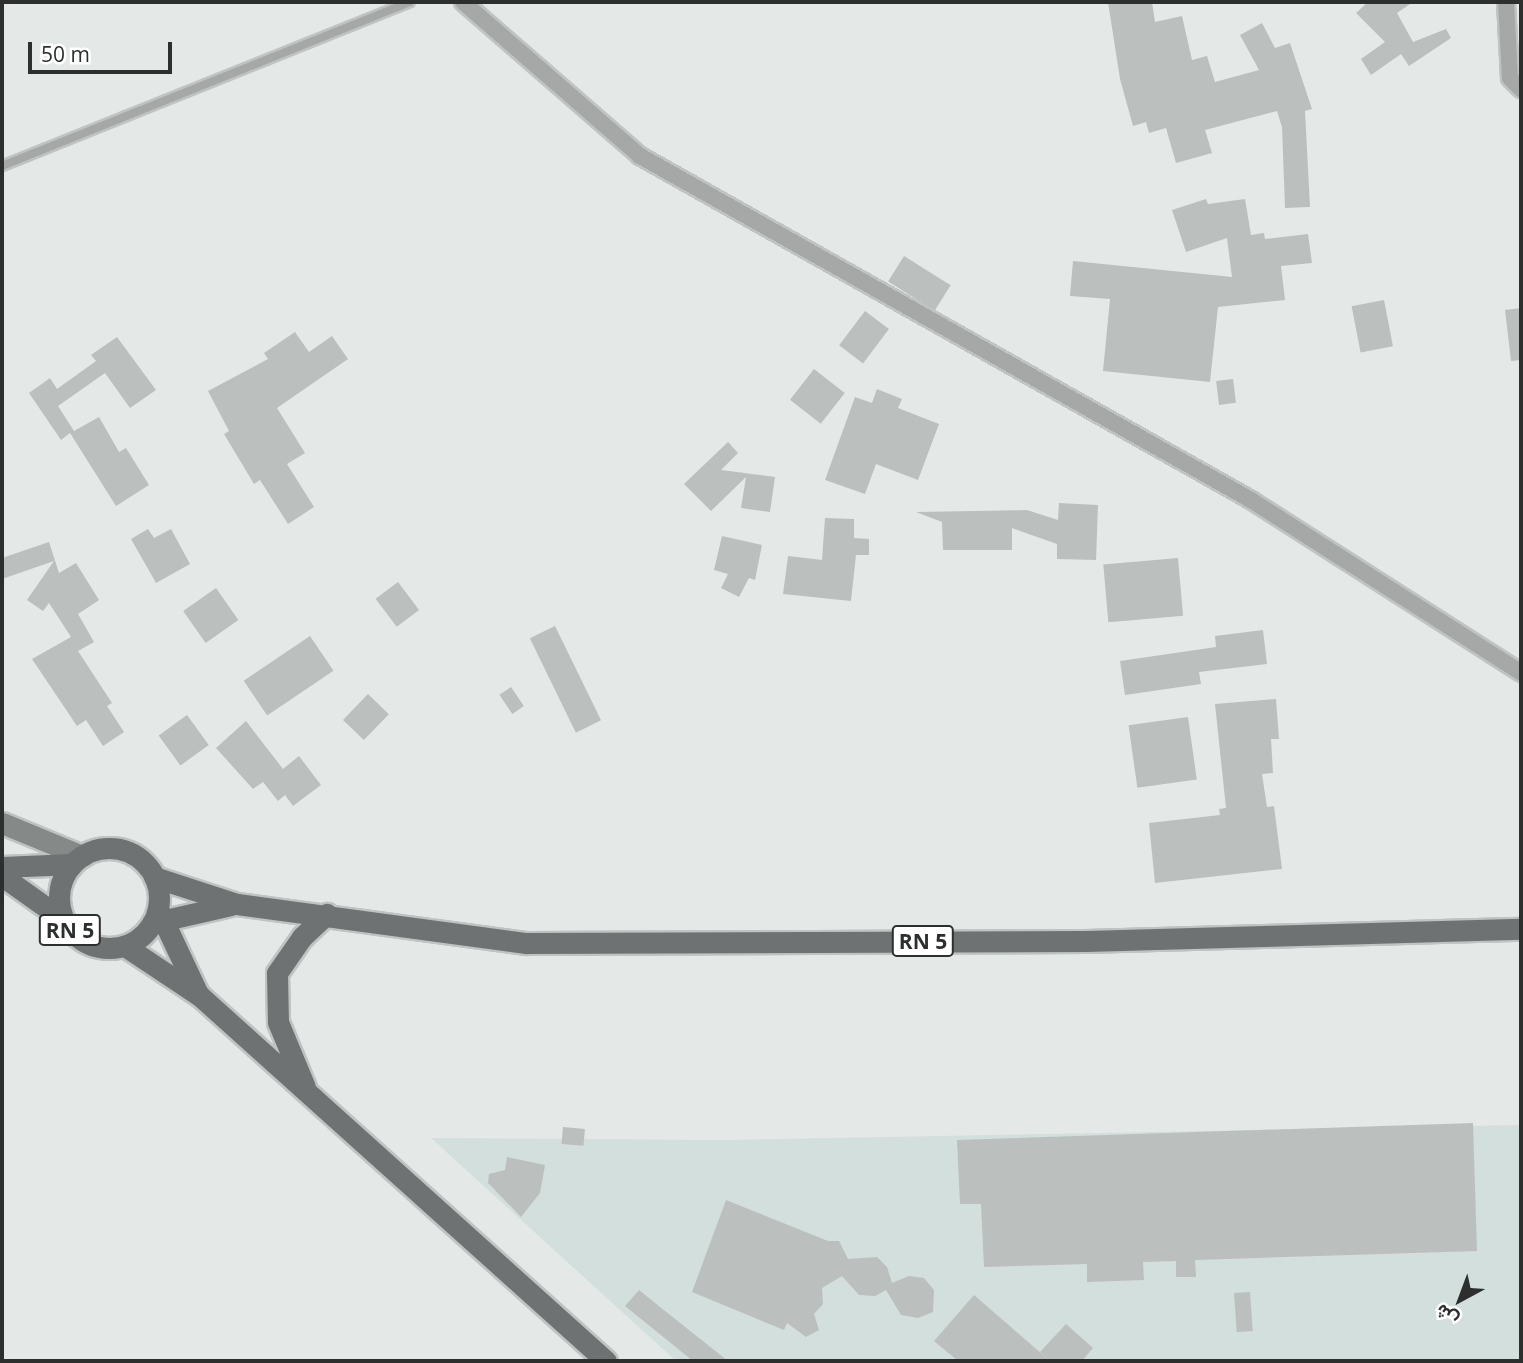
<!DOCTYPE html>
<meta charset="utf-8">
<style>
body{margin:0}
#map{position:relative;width:1523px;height:1363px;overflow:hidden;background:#e4e9e8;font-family:"Open Sans",Vazirmatn,sans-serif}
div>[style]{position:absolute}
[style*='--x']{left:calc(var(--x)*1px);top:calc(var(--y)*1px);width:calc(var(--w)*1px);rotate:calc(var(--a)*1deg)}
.built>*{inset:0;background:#d2dfdd}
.building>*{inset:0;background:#bbbfbe;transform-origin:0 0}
.roads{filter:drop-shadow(2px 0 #bfc4c3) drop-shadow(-2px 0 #bfc4c3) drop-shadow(0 2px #bfc4c3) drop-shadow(0 -2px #bfc4c3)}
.lane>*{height:8px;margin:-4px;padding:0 4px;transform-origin:4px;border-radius:4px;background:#a5a8a7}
.street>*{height:16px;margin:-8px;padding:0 8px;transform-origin:8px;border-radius:8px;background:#a5a8a7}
.secondary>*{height:21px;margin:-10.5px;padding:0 10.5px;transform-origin:10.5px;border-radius:10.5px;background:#858988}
.primary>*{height:21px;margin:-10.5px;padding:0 10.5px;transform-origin:10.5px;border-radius:10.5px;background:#6f7272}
.primary>.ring{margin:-10.5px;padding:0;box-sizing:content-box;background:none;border:21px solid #6f7272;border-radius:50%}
span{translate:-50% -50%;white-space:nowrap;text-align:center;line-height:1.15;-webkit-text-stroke:5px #fff;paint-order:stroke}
.shield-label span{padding:2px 5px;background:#fff;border:2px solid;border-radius:5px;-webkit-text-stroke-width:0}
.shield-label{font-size:21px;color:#2d2f2f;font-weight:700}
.frame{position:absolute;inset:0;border:4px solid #2d2f2f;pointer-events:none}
.north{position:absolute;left:1425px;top:1265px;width:70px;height:70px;-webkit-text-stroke:5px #fff;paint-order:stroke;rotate:221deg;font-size:19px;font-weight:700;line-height:28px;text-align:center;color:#2d2f2f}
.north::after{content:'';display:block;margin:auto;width:24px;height:32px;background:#2d2f2f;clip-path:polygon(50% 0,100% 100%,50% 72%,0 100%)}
.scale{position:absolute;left:28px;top:42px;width:144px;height:32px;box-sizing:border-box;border:4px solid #2d2f2f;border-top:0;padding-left:9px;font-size:21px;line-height:24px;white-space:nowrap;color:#2d2f2f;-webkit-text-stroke:5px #fff;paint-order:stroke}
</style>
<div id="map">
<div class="built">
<i style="clip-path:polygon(1521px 1125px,1521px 1361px,676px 1361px,431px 1138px,722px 1140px)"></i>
</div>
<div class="building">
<i style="clip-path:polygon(1108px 2px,1152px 2px,1155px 22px,1182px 16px,1192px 60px,1207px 56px,1215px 82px,1259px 70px,1240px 35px,1262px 23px,1275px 48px,1290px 43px,1312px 109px,1305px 111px,1310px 207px,1285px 208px,1282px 127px,1277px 111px,1205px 130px,1212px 153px,1176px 163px,1166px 128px,1149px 133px,1146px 122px,1133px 126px,1120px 79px)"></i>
<i style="clip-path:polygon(1368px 2px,1413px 2px,1397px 13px,1413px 42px,1446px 29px,1451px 38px,1409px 66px,1401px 54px,1371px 75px,1361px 59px,1385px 42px,1356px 13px)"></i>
<i style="clip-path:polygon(1206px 199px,1208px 204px,1245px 199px,1251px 235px,1264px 233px,1265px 239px,1308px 234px,1312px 263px,1281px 266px,1285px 300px,1218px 307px,1210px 382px,1103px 371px,1110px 299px,1070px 296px,1073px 261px,1232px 277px,1227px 238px,1186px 252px,1172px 210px)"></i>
<i style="left:904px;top:256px;width:55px;height:30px;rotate:32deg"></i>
<i style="left:1384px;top:300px;width:47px;height:33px;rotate:79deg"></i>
<i style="clip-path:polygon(1521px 308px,1521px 360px,1511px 361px,1505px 310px)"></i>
<i style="left:865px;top:311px;width:30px;height:43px;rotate:37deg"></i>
<i style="clip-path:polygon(295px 332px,309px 352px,332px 336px,348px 359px,277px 408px,305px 453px,287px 464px,314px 507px,288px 524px,260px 480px,254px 484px,224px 434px,229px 431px,208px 391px,268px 359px,264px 353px)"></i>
<i style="clip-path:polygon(117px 337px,156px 390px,130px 408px,105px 373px,58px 406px,74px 431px,99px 417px,119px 452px,126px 448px,149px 485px,116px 506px,70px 433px,61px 440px,29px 393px,50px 378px,57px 389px,96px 361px,91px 355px)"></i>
<i style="left:814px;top:369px;width:39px;height:39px;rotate:38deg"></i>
<i style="left:1233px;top:379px;width:24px;height:17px;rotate:83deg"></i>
<i style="clip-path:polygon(877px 389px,902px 399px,898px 408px,939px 424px,918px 480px,876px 464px,865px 494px,825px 480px,855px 397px,872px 403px)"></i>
<i style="clip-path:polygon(728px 442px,738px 453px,721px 470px,775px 477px,770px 512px,741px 508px,746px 477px,711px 511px,684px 484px)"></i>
<i style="clip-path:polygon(1059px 503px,1098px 505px,1096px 560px,1057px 559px,1057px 544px,1012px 528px,1012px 550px,943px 550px,942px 522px,916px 512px,1027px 510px,1058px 520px)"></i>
<i style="clip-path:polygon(825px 518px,854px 519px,854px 538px,869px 539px,869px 555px,856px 555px,851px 601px,783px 594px,788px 556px,822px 560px)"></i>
<i style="clip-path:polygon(148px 529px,154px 538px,171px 529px,190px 564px,156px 583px,131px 539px)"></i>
<i style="clip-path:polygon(722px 536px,762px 545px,755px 580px,749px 578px,739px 597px,721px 588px,728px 574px,714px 570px)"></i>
<i style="clip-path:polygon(49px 542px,59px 573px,76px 563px,99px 600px,78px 614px,94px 642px,78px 651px,112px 703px,107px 706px,124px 732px,103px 746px,86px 720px,77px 726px,32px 659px,71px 637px,49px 603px,43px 611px,27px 600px,54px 561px,2px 579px,2px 558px)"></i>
<i style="left:1178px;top:558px;width:58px;height:75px;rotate:85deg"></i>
<i style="left:398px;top:582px;width:35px;height:28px;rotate:53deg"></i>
<i style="left:216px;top:588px;width:39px;height:40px;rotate:55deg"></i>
<i style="left:555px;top:626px;width:105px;height:28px;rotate:64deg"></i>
<i style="clip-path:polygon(1263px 630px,1267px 664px,1199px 672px,1201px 684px,1125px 695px,1120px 661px,1216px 647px,1215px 636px)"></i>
<i style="left:310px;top:636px;width:42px;height:80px;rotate:56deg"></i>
<i style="left:511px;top:687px;width:23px;height:14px;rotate:56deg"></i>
<i style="left:368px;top:694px;width:29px;height:36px;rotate:44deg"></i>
<i style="clip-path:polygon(1276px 699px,1279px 739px,1271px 739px,1273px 773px,1262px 774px,1267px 807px,1274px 806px,1282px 869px,1155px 883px,1149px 823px,1220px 815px,1219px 809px,1226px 808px,1215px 704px)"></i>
<i style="left:187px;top:715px;width:37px;height:35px;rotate:54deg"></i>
<i style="left:1188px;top:717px;width:63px;height:60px;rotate:82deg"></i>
<i style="clip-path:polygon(246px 721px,283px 769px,299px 756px,321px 785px,293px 806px,285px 795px,278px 801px,263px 782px,253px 789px,216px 748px)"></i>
<i style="clip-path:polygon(1473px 1123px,1477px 1251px,1195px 1260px,1196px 1277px,1176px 1277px,1176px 1261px,1143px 1262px,1144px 1280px,1087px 1282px,1087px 1264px,984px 1267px,981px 1204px,960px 1204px,957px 1140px)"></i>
<i style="left:563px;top:1127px;width:22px;height:17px;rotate:5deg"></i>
<i style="clip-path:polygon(507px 1157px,545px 1165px,540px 1193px,521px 1217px,488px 1183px,489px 1174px,505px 1170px)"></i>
<i style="clip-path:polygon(726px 1200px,828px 1241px,839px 1241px,848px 1259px,877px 1257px,887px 1267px,892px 1283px,909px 1276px,924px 1278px,934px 1290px,933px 1312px,918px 1318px,901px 1315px,886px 1290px,875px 1296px,859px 1295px,842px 1276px,822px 1288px,823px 1304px,814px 1314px,819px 1330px,806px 1337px,787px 1323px,784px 1330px,692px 1292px)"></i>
<i style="clip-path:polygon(639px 1290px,660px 1307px,728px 1361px,693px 1361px,625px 1306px)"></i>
<i style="left:1250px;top:1292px;width:39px;height:16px;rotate:86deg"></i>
<i style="clip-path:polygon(974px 1295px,1050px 1361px,958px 1361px,934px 1341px)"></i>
<i style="clip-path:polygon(1066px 1324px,1093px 1348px,1082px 1361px,1050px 1361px,1040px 1352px)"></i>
</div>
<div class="roads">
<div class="lane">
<i style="--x:2;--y:166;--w:439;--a:-21.9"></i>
</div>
<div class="street">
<i style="--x:463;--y:2;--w:235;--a:41"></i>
<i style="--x:640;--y:156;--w:701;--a:29.38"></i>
<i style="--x:1251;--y:500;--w:321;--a:32.6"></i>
<i style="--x:1506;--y:2;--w:76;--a:87"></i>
<i style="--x:1510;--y:78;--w:16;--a:45"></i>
</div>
<div class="secondary">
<i style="--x:2;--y:823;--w:87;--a:22.4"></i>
</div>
<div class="primary">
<i class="ring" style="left:59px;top:848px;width:79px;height:79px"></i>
<i style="--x:2;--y:867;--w:70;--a:-2.5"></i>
<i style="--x:2;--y:876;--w:76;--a:35.4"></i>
<i style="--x:154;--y:877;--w:87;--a:18"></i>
<i style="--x:237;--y:904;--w:292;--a:7.7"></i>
<i style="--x:526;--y:943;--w:560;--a:-0.2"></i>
<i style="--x:1086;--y:941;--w:435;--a:-1.6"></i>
<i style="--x:158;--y:909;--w:92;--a:64.8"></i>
<i style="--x:152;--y:923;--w:81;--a:-12.8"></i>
<i style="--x:125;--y:946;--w:90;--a:33.7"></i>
<i style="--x:200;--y:996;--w:546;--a:41.96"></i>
<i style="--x:305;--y:1087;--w:70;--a:-112.6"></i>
<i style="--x:278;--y:1022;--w:49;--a:-91.2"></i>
<i style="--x:277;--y:973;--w:44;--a:-55.2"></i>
<i style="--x:302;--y:937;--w:34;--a:-43"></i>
</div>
</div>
<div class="shield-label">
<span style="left:70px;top:930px">RN 5</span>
<span style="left:923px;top:941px">RN 5</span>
</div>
<div class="frame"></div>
<div class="north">ش</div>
<div class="scale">50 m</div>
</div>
